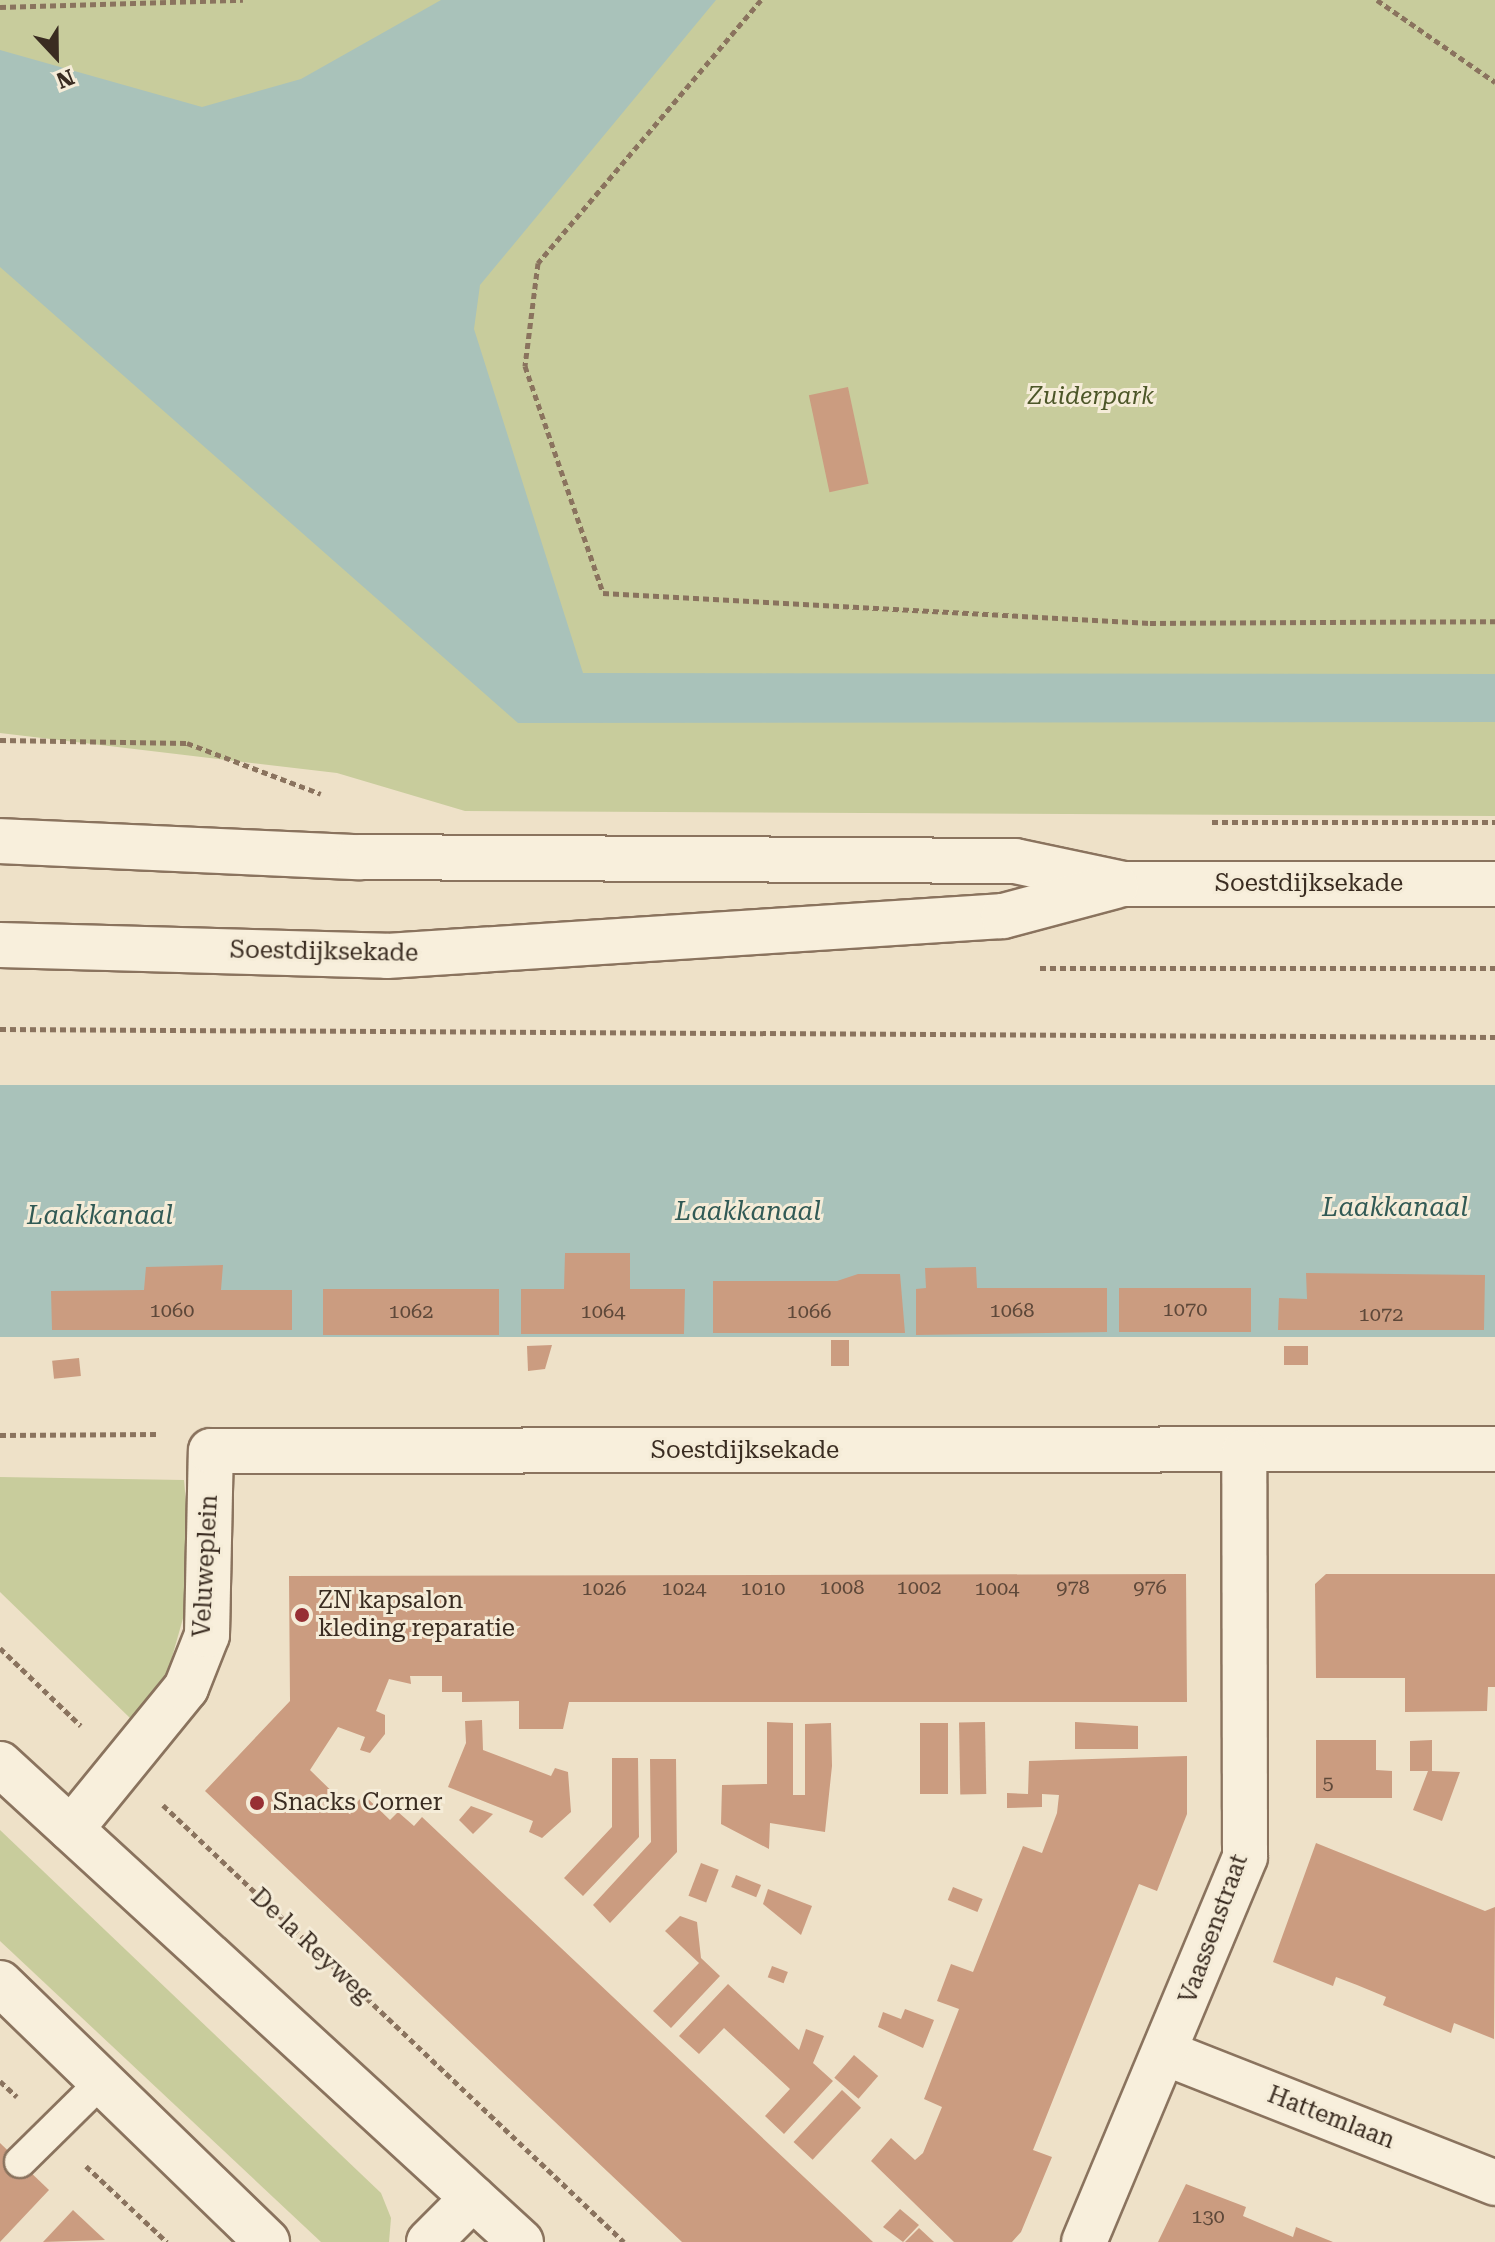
<!DOCTYPE html>
<style>
body{margin:0}
#map{position:relative;width:1495px;height:2242px;overflow:hidden;background:#eee1c8;font-family:"Roboto Serif",serif}
div>[style]{position:absolute}
[style*='--x']{left:calc(var(--x)*1px);top:calc(var(--y)*1px);width:calc(var(--w)*1px);rotate:calc(var(--a)*1deg)}
.green>*{inset:0;background:#c8cc9c}
.water>*{inset:0;background:#a9c2ba;transform-origin:0 0}
.building>*{inset:0;background:#cb9c80;transform-origin:0 0}
.path>*{height:5px;margin-top:-2.5px;transform-origin:0;background:repeating-linear-gradient(90deg,#8a735e 0 6px,transparent 0 10px)}
.roads{filter:drop-shadow(2px 0 #8a735e) drop-shadow(-2px 0 #8a735e) drop-shadow(0 2px #8a735e) drop-shadow(0 -2px #8a735e)}
.lane>*{height:30px;margin:-15px;padding:0 15px;transform-origin:15px;border-radius:15px;background:#f8efdc}
.street>*{height:44px;margin:-22px;padding:0 22px;transform-origin:22px;border-radius:22px;background:#f8efdc}
.secondary>*{height:44px;margin:-22px;padding:0 22px;transform-origin:22px;border-radius:22px;background:#f8efdc}
.dots>*{width:22px;height:22px;translate:-50% -50%;box-sizing:border-box;border:4px solid #f5ecd8;border-radius:50%}
span{translate:-50% -50%;white-space:nowrap;text-align:center;line-height:1.15;-webkit-text-stroke:6px #f5ecd8;paint-order:stroke}
.number-label{font-size:20px;color:#5e4839}
.number-label span{-webkit-text-stroke-width:0}
.park-label{font-size:24px;color:#4c5628;font-style:italic}
.street-label{font-size:24px;color:#3a2c21}
.poi-label{font-size:24px;color:#3a2c21}
.left{translate:0 -50%;text-align:left}
.water-label{font-size:26px;color:#315a55;font-style:italic}
.north{position:absolute;left:16px;top:16px;width:80px;height:80px;-webkit-text-stroke:6px #f5ecd8;paint-order:stroke;rotate:158deg;font-size:22px;font-weight:700;line-height:32px;text-align:center;color:#3a2c21}
.north::after{content:'';display:block;margin:auto;width:28px;height:36px;background:#3a2c21;clip-path:polygon(50% 0,100% 100%,50% 72%,0 100%)}
</style>
<div id="map">
<div class="green">
<i style="clip-path:polygon(0 0,1495px 0,1495px 816px,465px 811px,337px 773px,0 733px)"></i>
<i style="clip-path:polygon(0 1477px,184px 1480px,193px 1583px,163px 1689px,130px 1718px,0 1592px)"></i>
<i style="clip-path:polygon(0 1830px,381px 2193px,391px 2218px,389px 2242px,321px 2242px,0 1941px)"></i>
</div>
<div class="water">
<i style="clip-path:polygon(441px 0,716px 0,480px 285px,474px 329px,583px 673px,1495px 674px,1495px 722px,518px 723px,0 267px,0 50px,202px 107px,301px 79px)"></i>
<i style="left:1495px;top:1085px;width:252px;height:1495px;rotate:90deg"></i>
</div>
<div class="building">
<i style="left:848px;top:387px;width:99px;height:40px;rotate:78deg"></i>
<i style="clip-path:polygon(565px 1253px,630px 1253px,630px 1289px,685px 1289px,684px 1334px,521px 1334px,521px 1289px,564px 1289px)"></i>
<i style="clip-path:polygon(223px 1265px,221px 1290px,292px 1290px,292px 1330px,52px 1330px,51px 1291px,144px 1290px,146px 1267px)"></i>
<i style="clip-path:polygon(976px 1267px,977px 1288px,1107px 1288px,1107px 1332px,916px 1335px,916px 1289px,926px 1288px,925px 1268px)"></i>
<i style="clip-path:polygon(1306px 1273px,1485px 1275px,1484px 1330px,1278px 1330px,1279px 1298px,1307px 1299px)"></i>
<i style="clip-path:polygon(858px 1274px,900px 1274px,905px 1333px,713px 1333px,713px 1281px,837px 1281px)"></i>
<i style="left:1119px;top:1288px;width:132px;height:44px"></i>
<i style="left:499px;top:1289px;width:46px;height:176px;rotate:90deg"></i>
<i style="left:831px;top:1340px;width:18px;height:26px"></i>
<i style="clip-path:polygon(552px 1345px,545px 1369px,528px 1371px,527px 1346px)"></i>
<i style="left:1284px;top:1346px;width:24px;height:19px"></i>
<i style="left:79px;top:1358px;width:18px;height:27px;rotate:84deg"></i>
<i style="clip-path:polygon(1186px 1574px,1187px 1702px,569px 1702px,563px 1729px,519px 1729px,519px 1701px,462px 1702px,462px 1692px,442px 1692px,442px 1676px,410px 1676px,411px 1684px,389px 1679px,376px 1711px,385px 1715px,385px 1734px,370px 1753px,360px 1750px,365px 1737px,338px 1727px,310px 1770px,350px 1809px,364px 1795px,390px 1820px,398px 1812px,414px 1826px,422px 1817px,873px 2242px,682px 2242px,205px 1791px,290px 1701px,289px 1576px)"></i>
<i style="clip-path:polygon(1326px 1574px,1495px 1574px,1495px 1687px,1488px 1687px,1487px 1711px,1405px 1712px,1405px 1678px,1316px 1678px,1315px 1584px)"></i>
<i style="clip-path:polygon(482px 1720px,483px 1750px,551px 1776px,555px 1768px,568px 1772px,571px 1812px,542px 1838px,529px 1832px,533px 1821px,448px 1787px,466px 1743px,465px 1721px)"></i>
<i style="clip-path:polygon(767px 1722px,793px 1723px,793px 1795px,805px 1795px,805px 1724px,831px 1723px,832px 1766px,825px 1832px,770px 1823px,769px 1849px,721px 1824px,722px 1785px,767px 1784px)"></i>
<i style="left:985px;top:1722px;width:72px;height:26px;rotate:89deg"></i>
<i style="clip-path:polygon(1075px 1722px,1138px 1726px,1138px 1749px,1075px 1749px)"></i>
<i style="left:920px;top:1723px;width:28px;height:71px"></i>
<i style="clip-path:polygon(1316px 1740px,1376px 1740px,1376px 1770px,1392px 1771px,1392px 1798px,1316px 1798px)"></i>
<i style="clip-path:polygon(1432px 1740px,1432px 1771px,1460px 1772px,1442px 1821px,1413px 1810px,1428px 1771px,1410px 1771px,1410px 1741px)"></i>
<i style="clip-path:polygon(1187px 1756px,1187px 1814px,1157px 1891px,1139px 1884px,1113px 1949px,1033px 2150px,1052px 2157px,1021px 2232px,1012px 2242px,954px 2242px,871px 2161px,891px 2138px,915px 2160px,923px 2153px,942px 2107px,924px 2099px,959px 2009px,937px 2001px,951px 1964px,973px 1972px,1023px 1846px,1042px 1853px,1057px 1813px,1059px 1795px,1042px 1794px,1042px 1807px,1007px 1808px,1007px 1793px,1028px 1794px,1029px 1761px)"></i>
<i style="clip-path:polygon(612px 1758px,638px 1758px,639px 1837px,583px 1896px,564px 1878px,612px 1827px)"></i>
<i style="clip-path:polygon(650px 1759px,676px 1759px,677px 1852px,610px 1923px,593px 1905px,651px 1842px)"></i>
<i style="clip-path:polygon(471px 1806px,493px 1814px,473px 1834px,459px 1820px)"></i>
<i style="clip-path:polygon(1316px 1843px,1485px 1911px,1495px 1907px,1494px 2039px,1454px 2023px,1451px 2033px,1383px 2005px,1386px 1997px,1357px 1985px,1336px 1977px,1333px 1986px,1273px 1962px)"></i>
<i style="left:701px;top:1863px;width:19px;height:35px;rotate:21deg"></i>
<i style="left:736px;top:1875px;width:27px;height:13px;rotate:22deg"></i>
<i style="left:953px;top:1887px;width:32px;height:14px;rotate:22deg"></i>
<i style="clip-path:polygon(768px 1889px,812px 1906px,801px 1935px,763px 1904px)"></i>
<i style="clip-path:polygon(680px 1916px,697px 1922px,701px 1958px,720px 1976px,671px 2028px,653px 2011px,699px 1963px,665px 1931px)"></i>
<i style="left:772px;top:1966px;width:17px;height:12px;rotate:21deg"></i>
<i style="clip-path:polygon(728px 1984px,799px 2050px,806px 2029px,824px 2036px,813px 2063px,833px 2081px,784px 2134px,765px 2116px,790px 2089px,724px 2028px,699px 2054px,679px 2036px)"></i>
<i style="clip-path:polygon(905px 2009px,934px 2020px,923px 2048px,878px 2027px,883px 2012px,901px 2019px)"></i>
<i style="left:854px;top:2055px;width:32px;height:30px;rotate:41deg"></i>
<i style="left:842px;top:2090px;width:26px;height:71px;rotate:43deg"></i>
<i style="clip-path:polygon(0 2143px,49px 2190px,0 2242px)"></i>
<i style="clip-path:polygon(1186px 2184px,1246px 2207px,1243px 2216px,1293px 2237px,1296px 2227px,1333px 2242px,1158px 2242px)"></i>
<i style="clip-path:polygon(900px 2209px,919px 2225px,903px 2242px,883px 2227px)"></i>
<i style="clip-path:polygon(73px 2210px,105px 2240px,43px 2242px)"></i>
<i style="clip-path:polygon(919px 2228px,934px 2242px,905px 2242px)"></i>
</div>
<div class="path">
<i style="--x:761;--y:0;--w:345;--a:130.3"></i>
<i style="--x:538;--y:263;--w:104;--a:97.2"></i>
<i style="--x:525;--y:366;--w:240;--a:71"></i>
<i style="--x:603;--y:593;--w:548;--a:3.14"></i>
<i style="--x:1150;--y:623;--w:345;--a:-0.3"></i>
<i style="--x:1377;--y:0;--w:144;--a:34.8"></i>
<i style="--x:0;--y:7;--w:243;--a:-1.7"></i>
<i style="--x:0;--y:740;--w:187;--a:0.9"></i>
<i style="--x:187;--y:743;--w:143;--a:20.8"></i>
<i style="--x:1212;--y:822;--w:283;--a:0"></i>
<i style="--x:1040;--y:968;--w:455;--a:0"></i>
<i style="--x:0;--y:1029;--w:1495;--a:0.31"></i>
<i style="--x:0;--y:1435;--w:159;--a:-0.4"></i>
<i style="--x:0;--y:1648;--w:112;--a:43.9"></i>
<i style="--x:163;--y:1805;--w:635;--a:43.47"></i>
<i style="--x:0;--y:2081;--w:23;--a:43"></i>
<i style="--x:86;--y:2166;--w:111;--a:43.2"></i>
</div>
<div class="roads">
<div class="lane">
<i style="--x:20;--y:2162;--w:115;--a:-44.6"></i>
</div>
<div class="street">
<i style="--x:71;--y:1829;--w:182;--a:-50.8"></i>
<i style="--x:186;--y:1688;--w:57;--a:-68.4"></i>
<i style="--x:207;--y:1635;--w:184;--a:-88.8"></i>
<i style="--x:211;--y:1451;--w:1284;--a:-0.09"></i>
<i style="--x:1168;--y:2054;--w:352;--a:21.5"></i>
<i style="--x:429;--y:2242;--w:62;--a:-45"></i>
<i style="--x:1084;--y:2242;--w:417;--a:-67.3"></i>
<i style="--x:1245;--y:1857;--w:406;--a:-90.1"></i>
</div>
<div class="secondary">
<i style="--x:0;--y:841;--w:359;--a:2.6"></i>
<i style="--x:359;--y:857;--w:656;--a:0.35"></i>
<i style="--x:1015;--y:861;--w:110;--a:12"></i>
<i style="--x:1123;--y:884;--w:372;--a:0"></i>
<i style="--x:0;--y:945;--w:387;--a:1.6"></i>
<i style="--x:387;--y:956;--w:617;--a:-3.72"></i>
<i style="--x:1003;--y:916;--w:117;--a:-14.9"></i>
<i style="--x:0;--y:1764;--w:707;--a:42.54"></i>
<i style="--x:0;--y:1983;--w:372;--a:44.1"></i>
</div>
</div>
<div class="dots">
<i style="left:302px;top:1615px;background:#972f34"></i>
<i style="left:257px;top:1803px;background:#972f34"></i>
</div>
<div class="number-label">
<span style="left:1185px;top:1309px">1070</span>
<span style="left:172px;top:1310px">1060</span>
<span style="left:1012px;top:1310px">1068</span>
<span style="left:411px;top:1311px">1062</span>
<span style="left:603px;top:1311px">1064</span>
<span style="left:809px;top:1311px">1066</span>
<span style="left:1381px;top:1314px">1072</span>
<span style="left:842px;top:1587px">1008</span>
<span style="left:919px;top:1587px">1002</span>
<span style="left:1073px;top:1587px">978</span>
<span style="left:1150px;top:1587px">976</span>
<span style="left:604px;top:1588px">1026</span>
<span style="left:684px;top:1588px">1024</span>
<span style="left:763px;top:1588px">1010</span>
<span style="left:997px;top:1588px">1004</span>
<span style="left:1328px;top:1782px">5</span>
<span style="left:1208px;top:2216px">130</span>
</div>
<div class="park-label">
<span style="left:1091px;top:397px">Zuiderpark</span>
</div>
<div class="street-label">
<span style="left:1309px;top:884px">Soestdijksekade</span>
<span style="left:324px;top:952px;rotate:1deg">Soestdijksekade</span>
<span style="left:745px;top:1451px">Soestdijksekade</span>
<span style="left:206px;top:1566px;rotate:-87deg">Veluweplein</span>
<span style="left:1214px;top:1929px;rotate:-70deg">Vaassenstraat</span>
<span style="left:311px;top:1946px;rotate:43deg">De la Reyweg</span>
<span style="left:1331px;top:2118px;rotate:21deg">Hattemlaan</span>
</div>
<div class="poi-label">
<span class="left" style="left:318px;top:1615px">ZN kapsalon<br>kleding reparatie</span>
<span class="left" style="left:273px;top:1803px">Snacks Corner</span>
</div>
<div class="water-label">
<span style="left:1395px;top:1208px">Laakkanaal</span>
<span style="left:748px;top:1212px">Laakkanaal</span>
<span style="left:100px;top:1216px">Laakkanaal</span>
</div>
<div class="north">N</div>
</div>
